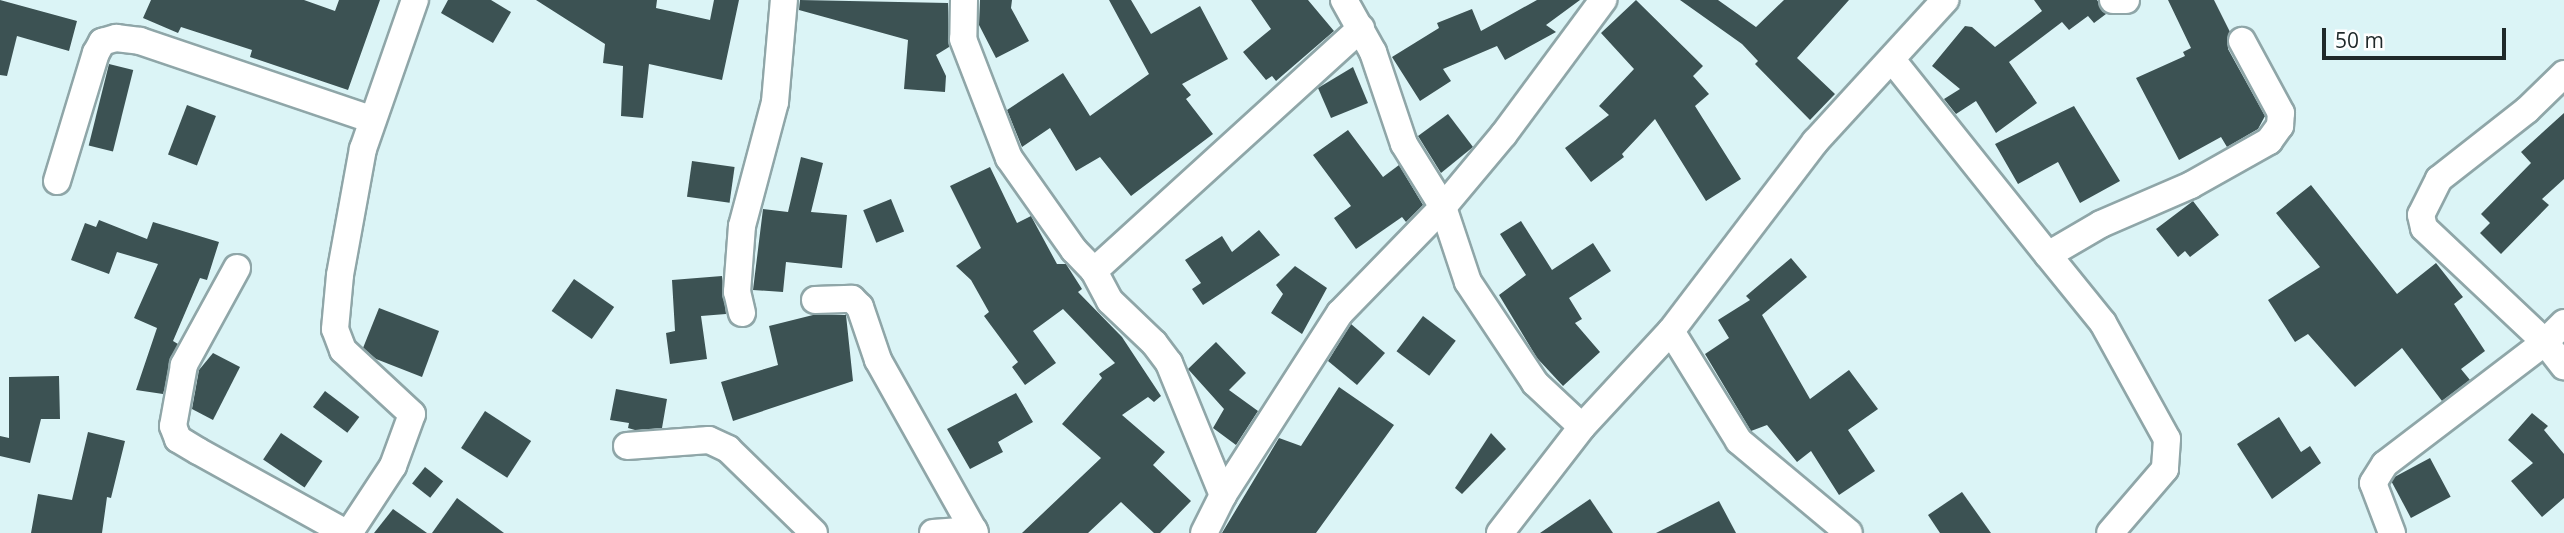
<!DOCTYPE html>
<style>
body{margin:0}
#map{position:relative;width:2564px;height:533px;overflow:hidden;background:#dbf4f6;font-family:"Open Sans",sans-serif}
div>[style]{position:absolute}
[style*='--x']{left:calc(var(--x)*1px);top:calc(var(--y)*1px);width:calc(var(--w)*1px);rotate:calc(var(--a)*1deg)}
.building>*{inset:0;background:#3c5253;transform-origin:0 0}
.roads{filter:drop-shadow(2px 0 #8fa6a8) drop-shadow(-2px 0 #8fa6a8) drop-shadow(0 2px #8fa6a8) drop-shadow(0 -2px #8fa6a8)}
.minor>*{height:26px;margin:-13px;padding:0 13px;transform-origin:13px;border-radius:13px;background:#fff}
span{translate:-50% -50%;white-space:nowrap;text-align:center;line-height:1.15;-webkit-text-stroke:7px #fff;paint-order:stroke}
.scale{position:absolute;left:2322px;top:28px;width:184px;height:32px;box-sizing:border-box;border:4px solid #1f292a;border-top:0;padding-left:9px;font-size:21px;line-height:24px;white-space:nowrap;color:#1f292a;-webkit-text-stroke:5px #fff;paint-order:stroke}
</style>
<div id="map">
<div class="building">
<i style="clip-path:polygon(0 0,77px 21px,69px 51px,17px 36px,7px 76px,0 75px)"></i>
<i style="clip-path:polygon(151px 0,304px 0,335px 11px,339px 0,380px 0,348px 90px,250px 57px,252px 50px,181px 27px,178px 33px,143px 18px)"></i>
<i style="clip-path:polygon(448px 0,491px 0,511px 12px,493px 43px,441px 13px)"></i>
<i style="clip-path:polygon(536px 0,657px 0,656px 8px,710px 20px,714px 0,739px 0,722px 80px,649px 64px,643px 118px,621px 116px,623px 66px,603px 63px,605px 44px)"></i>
<i style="clip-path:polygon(800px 0,948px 3px,949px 47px,936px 55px,946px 76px,945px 92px,904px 89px,908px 40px,799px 10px)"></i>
<i style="clip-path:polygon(980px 0,1012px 0,1011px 8px,1029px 41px,996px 58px,979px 25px)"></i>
<i style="clip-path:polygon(1109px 0,1131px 0,1151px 34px,1200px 6px,1228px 59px,1182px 84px,1191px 95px,1186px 99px,1213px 134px,1131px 196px,1100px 157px,1076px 171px,1050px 128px,1022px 147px,1007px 110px,1063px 73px,1090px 116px,1149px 74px)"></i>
<i style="clip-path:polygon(1251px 0,1308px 0,1334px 31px,1276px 81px,1272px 76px,1266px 80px,1243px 52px,1271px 29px)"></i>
<i style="clip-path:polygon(1537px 0,1580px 0,1546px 25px,1556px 32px,1505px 60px,1497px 46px,1443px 69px,1451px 81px,1420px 101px,1392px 57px,1439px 28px,1437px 23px,1472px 9px,1481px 31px)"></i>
<i style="clip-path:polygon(1636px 0,1703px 66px,1693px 76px,1709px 94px,1695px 106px,1741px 179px,1706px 201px,1655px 119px,1622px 154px,1624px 157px,1591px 182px,1565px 148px,1609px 115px,1599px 106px,1634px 69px,1601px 33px)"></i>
<i style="clip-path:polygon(1680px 0,1718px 0,1756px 27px,1784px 0,1849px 0,1797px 58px,1835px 94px,1810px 120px,1755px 64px,1758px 61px,1742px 44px)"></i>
<i style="clip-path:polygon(2034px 0,2097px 0,2106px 14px,2094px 23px,2088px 16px,2069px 30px,2062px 22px,2009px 62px,2037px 103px,1996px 133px,1976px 101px,1956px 114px,1944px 99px,1960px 89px,1932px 66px,1965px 26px,1972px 27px,1995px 47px,2042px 11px)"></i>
<i style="clip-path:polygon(2168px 0,2214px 0,2230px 32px,2228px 49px,2265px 116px,2258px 129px,2227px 147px,2221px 137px,2179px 160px,2136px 78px,2185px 56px,2183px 52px,2191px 48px)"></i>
<i style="left:109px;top:64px;width:25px;height:84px;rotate:14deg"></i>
<i style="clip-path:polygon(1353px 67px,1368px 103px,1331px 118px,1318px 88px)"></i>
<i style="left:187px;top:105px;width:31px;height:53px;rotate:21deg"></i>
<i style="clip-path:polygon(2074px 106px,2120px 181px,2080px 203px,2058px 162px,2018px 184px,1995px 144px)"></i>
<i style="clip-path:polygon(2564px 113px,2564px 179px,2542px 199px,2549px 205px,2501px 254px,2480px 233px,2490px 223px,2481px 214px,2531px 163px,2521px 152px)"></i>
<i style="clip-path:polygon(1448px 114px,1473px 147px,1441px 173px,1418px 136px)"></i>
<i style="clip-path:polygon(1348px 130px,1383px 177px,1399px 165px,1423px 205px,1406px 222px,1402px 217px,1356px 249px,1334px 218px,1351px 206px,1313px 155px)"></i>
<i style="clip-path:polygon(801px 157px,823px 163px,811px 212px,847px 215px,842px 268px,786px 262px,783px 292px,753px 290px,763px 209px,788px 212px)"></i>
<i style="left:692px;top:161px;width:43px;height:36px;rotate:8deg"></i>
<i style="clip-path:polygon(990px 167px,1017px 223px,1031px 216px,1057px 264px,1066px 264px,1082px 289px,1078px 292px,1122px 337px,1161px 396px,1154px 402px,1148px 397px,1122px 415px,1165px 452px,1153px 465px,1191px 501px,1160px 533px,1154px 533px,1121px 502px,1088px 533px,1022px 533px,1101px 458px,1062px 424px,1102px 378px,1099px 374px,1115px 363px,1063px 309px,1033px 331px,1056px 363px,1025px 385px,1012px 367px,1018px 362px,984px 316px,989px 312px,971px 280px,956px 266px,981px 248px,950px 186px)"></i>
<i style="clip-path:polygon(2311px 185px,2397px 294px,2436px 263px,2463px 297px,2454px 304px,2485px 351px,2461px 369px,2470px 380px,2442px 401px,2402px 348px,2355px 387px,2308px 334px,2295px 342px,2268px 300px,2320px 267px,2276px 213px)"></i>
<i style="left:891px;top:199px;width:35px;height:30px;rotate:68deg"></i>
<i style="clip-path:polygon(2193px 201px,2219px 235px,2190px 257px,2185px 251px,2178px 257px,2156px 229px)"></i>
<i style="clip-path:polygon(99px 220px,147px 239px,153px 222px,219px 242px,207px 280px,200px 278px,173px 341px,178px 344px,163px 394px,136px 390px,157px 328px,134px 318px,158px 264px,117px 252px,109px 274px,71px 260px,85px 223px,96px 227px)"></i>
<i style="clip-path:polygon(1521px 221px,1552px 270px,1593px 243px,1611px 271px,1569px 298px,1582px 319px,1575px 323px,1600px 352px,1563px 386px,1537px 358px,1499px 295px,1526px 275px,1500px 234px)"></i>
<i style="clip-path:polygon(1259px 230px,1280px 255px,1203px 305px,1192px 289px,1201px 283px,1185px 260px,1222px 236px,1232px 252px)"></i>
<i style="clip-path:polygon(1791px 258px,1807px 277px,1762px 315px,1810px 399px,1849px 370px,1878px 409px,1848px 430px,1875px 471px,1839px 495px,1811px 451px,1797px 462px,1767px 425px,1751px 431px,1705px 354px,1729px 338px,1718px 320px,1750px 300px,1746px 296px)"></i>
<i style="clip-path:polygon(1295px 266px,1327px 288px,1302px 334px,1271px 313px,1283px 294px,1276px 285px)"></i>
<i style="clip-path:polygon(722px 276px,726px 314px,701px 316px,707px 359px,670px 364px,666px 333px,675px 331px,672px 280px)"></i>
<i style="left:574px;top:279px;width:49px;height:39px;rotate:35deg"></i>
<i style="clip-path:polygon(379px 308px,439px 331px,422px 377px,376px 359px,363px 348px)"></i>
<i style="clip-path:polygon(813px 315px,846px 315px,853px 381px,733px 421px,721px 382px,778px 365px,769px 326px)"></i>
<i style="left:1423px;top:316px;width:41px;height:44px;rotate:37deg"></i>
<i style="clip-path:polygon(1351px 324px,1385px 353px,1357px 385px,1328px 361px)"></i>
<i style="clip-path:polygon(1216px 342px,1246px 373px,1229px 390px,1258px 411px,1236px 445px,1213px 428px,1224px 409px,1188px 369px)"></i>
<i style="clip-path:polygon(213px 353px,240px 367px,213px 420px,192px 409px,199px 370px)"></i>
<i style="clip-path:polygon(59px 376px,60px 419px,41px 419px,30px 463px,0 456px,0 436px,9px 438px,9px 377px)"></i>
<i style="clip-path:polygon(1339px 387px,1394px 425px,1316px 533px,1222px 533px,1279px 438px,1301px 446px)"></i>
<i style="clip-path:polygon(616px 389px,667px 399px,662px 428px,635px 430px,628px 428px,629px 423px,610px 420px)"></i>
<i style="left:325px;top:391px;width:43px;height:20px;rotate:37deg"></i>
<i style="clip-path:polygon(1016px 393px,1033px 422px,998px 442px,1003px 452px,970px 469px,947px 429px)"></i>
<i style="left:485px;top:411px;width:55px;height:44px;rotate:33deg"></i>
<i style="clip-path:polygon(2532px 413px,2548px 426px,2544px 430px,2564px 454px,2564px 498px,2542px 517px,2511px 481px,2533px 463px,2508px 440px)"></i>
<i style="clip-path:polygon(2279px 417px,2301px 452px,2310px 446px,2321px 463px,2272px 499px,2237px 444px)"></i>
<i style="clip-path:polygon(88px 432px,125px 441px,111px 498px,107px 497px,102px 533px,31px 533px,38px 494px,72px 500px)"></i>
<i style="left:281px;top:433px;width:50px;height:32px;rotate:34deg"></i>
<i style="clip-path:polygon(1491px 433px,1506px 449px,1462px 494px,1455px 488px)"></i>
<i style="left:2430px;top:458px;width:44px;height:45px;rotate:62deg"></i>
<i style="left:425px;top:467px;width:23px;height:21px;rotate:38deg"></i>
<i style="clip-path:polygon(1962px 492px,1991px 533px,1940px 533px,1928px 515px)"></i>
<i style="clip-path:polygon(457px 498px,504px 533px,432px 533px)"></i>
<i style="clip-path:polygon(1590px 499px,1613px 533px,1540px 533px)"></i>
<i style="clip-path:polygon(1719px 501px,1736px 533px,1656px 533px)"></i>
<i style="clip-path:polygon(393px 509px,427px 533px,374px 533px)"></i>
</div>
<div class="roads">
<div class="minor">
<i style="--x:964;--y:0;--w:39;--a:91"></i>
<i style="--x:963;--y:39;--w:128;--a:68.9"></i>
<i style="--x:1009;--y:158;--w:113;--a:54.8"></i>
<i style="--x:1074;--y:250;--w:29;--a:46"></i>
<i style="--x:1094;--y:271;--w:34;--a:62"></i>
<i style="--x:1110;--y:301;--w:61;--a:43.7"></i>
<i style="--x:1154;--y:343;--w:25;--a:53"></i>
<i style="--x:1169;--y:363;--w:143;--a:67.8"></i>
<i style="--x:1223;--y:495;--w:42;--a:116.6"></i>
<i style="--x:1344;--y:0;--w:60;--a:60.9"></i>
<i style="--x:1373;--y:52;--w:97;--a:71.4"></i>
<i style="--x:1404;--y:144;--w:74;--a:58.2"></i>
<i style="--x:1443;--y:207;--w:79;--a:71.6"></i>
<i style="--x:1468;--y:282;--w:121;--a:56.4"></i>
<i style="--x:1535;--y:383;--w:64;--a:43.1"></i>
<i style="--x:2113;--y:0;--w:13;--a:0"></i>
<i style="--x:1893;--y:61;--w:248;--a:51.4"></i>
<i style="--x:2048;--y:255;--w:61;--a:-30.3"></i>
<i style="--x:2101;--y:224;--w:98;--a:-23.4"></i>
<i style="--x:2191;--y:185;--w:90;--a:-29.4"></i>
<i style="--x:2269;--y:141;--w:19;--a:-54"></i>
<i style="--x:2280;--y:126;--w:13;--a:-86"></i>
<i style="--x:2281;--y:113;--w:82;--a:-118.4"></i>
<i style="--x:2564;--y:74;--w:52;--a:135.8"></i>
<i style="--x:2527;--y:110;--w:112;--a:141.9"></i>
<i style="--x:2439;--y:179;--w:40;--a:116.6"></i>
<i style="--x:2421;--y:215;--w:13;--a:77"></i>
<i style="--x:2424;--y:228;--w:166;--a:43.3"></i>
<i style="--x:2545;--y:342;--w:31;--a:52"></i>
<i style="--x:57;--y:181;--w:134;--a:-73.1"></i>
<i style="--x:96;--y:53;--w:13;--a:-61"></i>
<i style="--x:102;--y:42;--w:15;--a:-16"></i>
<i style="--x:116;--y:38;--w:24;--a:7"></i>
<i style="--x:140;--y:41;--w:244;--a:18.7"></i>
<i style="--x:2048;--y:255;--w:87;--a:51"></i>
<i style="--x:2103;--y:323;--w:132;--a:61.1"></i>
<i style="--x:2167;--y:439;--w:30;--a:94"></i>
<i style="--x:2165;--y:469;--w:84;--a:130.7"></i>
<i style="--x:237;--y:268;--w:111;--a:118.7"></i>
<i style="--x:184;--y:365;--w:62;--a:100.2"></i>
<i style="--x:173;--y:426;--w:14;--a:69"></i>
<i style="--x:178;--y:439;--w:23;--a:31"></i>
<i style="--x:198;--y:451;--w:169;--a:29"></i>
<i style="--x:1094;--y:271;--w:361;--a:-42.3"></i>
<i style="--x:815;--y:300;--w:37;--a:-2"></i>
<i style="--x:852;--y:299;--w:11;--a:45"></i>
<i style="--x:860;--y:307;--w:56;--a:71.2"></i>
<i style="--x:878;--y:360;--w:198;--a:60.7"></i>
<i style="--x:742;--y:313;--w:22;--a:-103"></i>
<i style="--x:737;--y:292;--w:66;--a:-85.7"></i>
<i style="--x:742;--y:226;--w:128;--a:-75.1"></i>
<i style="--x:775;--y:102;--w:102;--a:-85"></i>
<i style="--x:1671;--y:331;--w:129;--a:58.3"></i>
<i style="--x:1739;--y:441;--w:143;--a:39.9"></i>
<i style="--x:627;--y:446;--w:82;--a:-4.2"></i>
<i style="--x:709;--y:440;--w:21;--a:25"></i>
<i style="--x:728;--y:449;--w:120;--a:44.3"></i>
<i style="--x:1223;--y:495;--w:216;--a:-57.3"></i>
<i style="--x:1340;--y:313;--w:148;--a:-45.8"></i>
<i style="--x:1443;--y:207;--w:95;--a:-50.1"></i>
<i style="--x:1504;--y:134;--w:167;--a:-53.5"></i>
<i style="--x:349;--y:533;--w:80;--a:-56.7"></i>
<i style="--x:393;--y:466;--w:55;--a:-69.9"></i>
<i style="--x:412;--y:414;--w:94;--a:-137.2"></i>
<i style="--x:343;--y:350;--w:22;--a:-111"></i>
<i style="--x:335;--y:329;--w:54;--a:-84.7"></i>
<i style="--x:340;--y:275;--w:128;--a:-79.7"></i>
<i style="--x:363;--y:149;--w:158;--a:-70.8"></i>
<i style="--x:933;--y:533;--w:41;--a:-4.2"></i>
<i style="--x:1500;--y:533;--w:134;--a:-52.3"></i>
<i style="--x:1582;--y:427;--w:131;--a:-47.2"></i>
<i style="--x:1671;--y:331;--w:238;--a:-52.7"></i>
<i style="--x:1815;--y:142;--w:193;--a:-47.5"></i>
<i style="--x:2392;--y:533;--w:53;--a:-110.8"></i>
<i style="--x:2373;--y:483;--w:22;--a:-58"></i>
<i style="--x:2385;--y:464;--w:201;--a:-37.3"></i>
<i style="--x:2545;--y:342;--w:27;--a:-45"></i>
</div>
</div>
<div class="scale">50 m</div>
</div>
